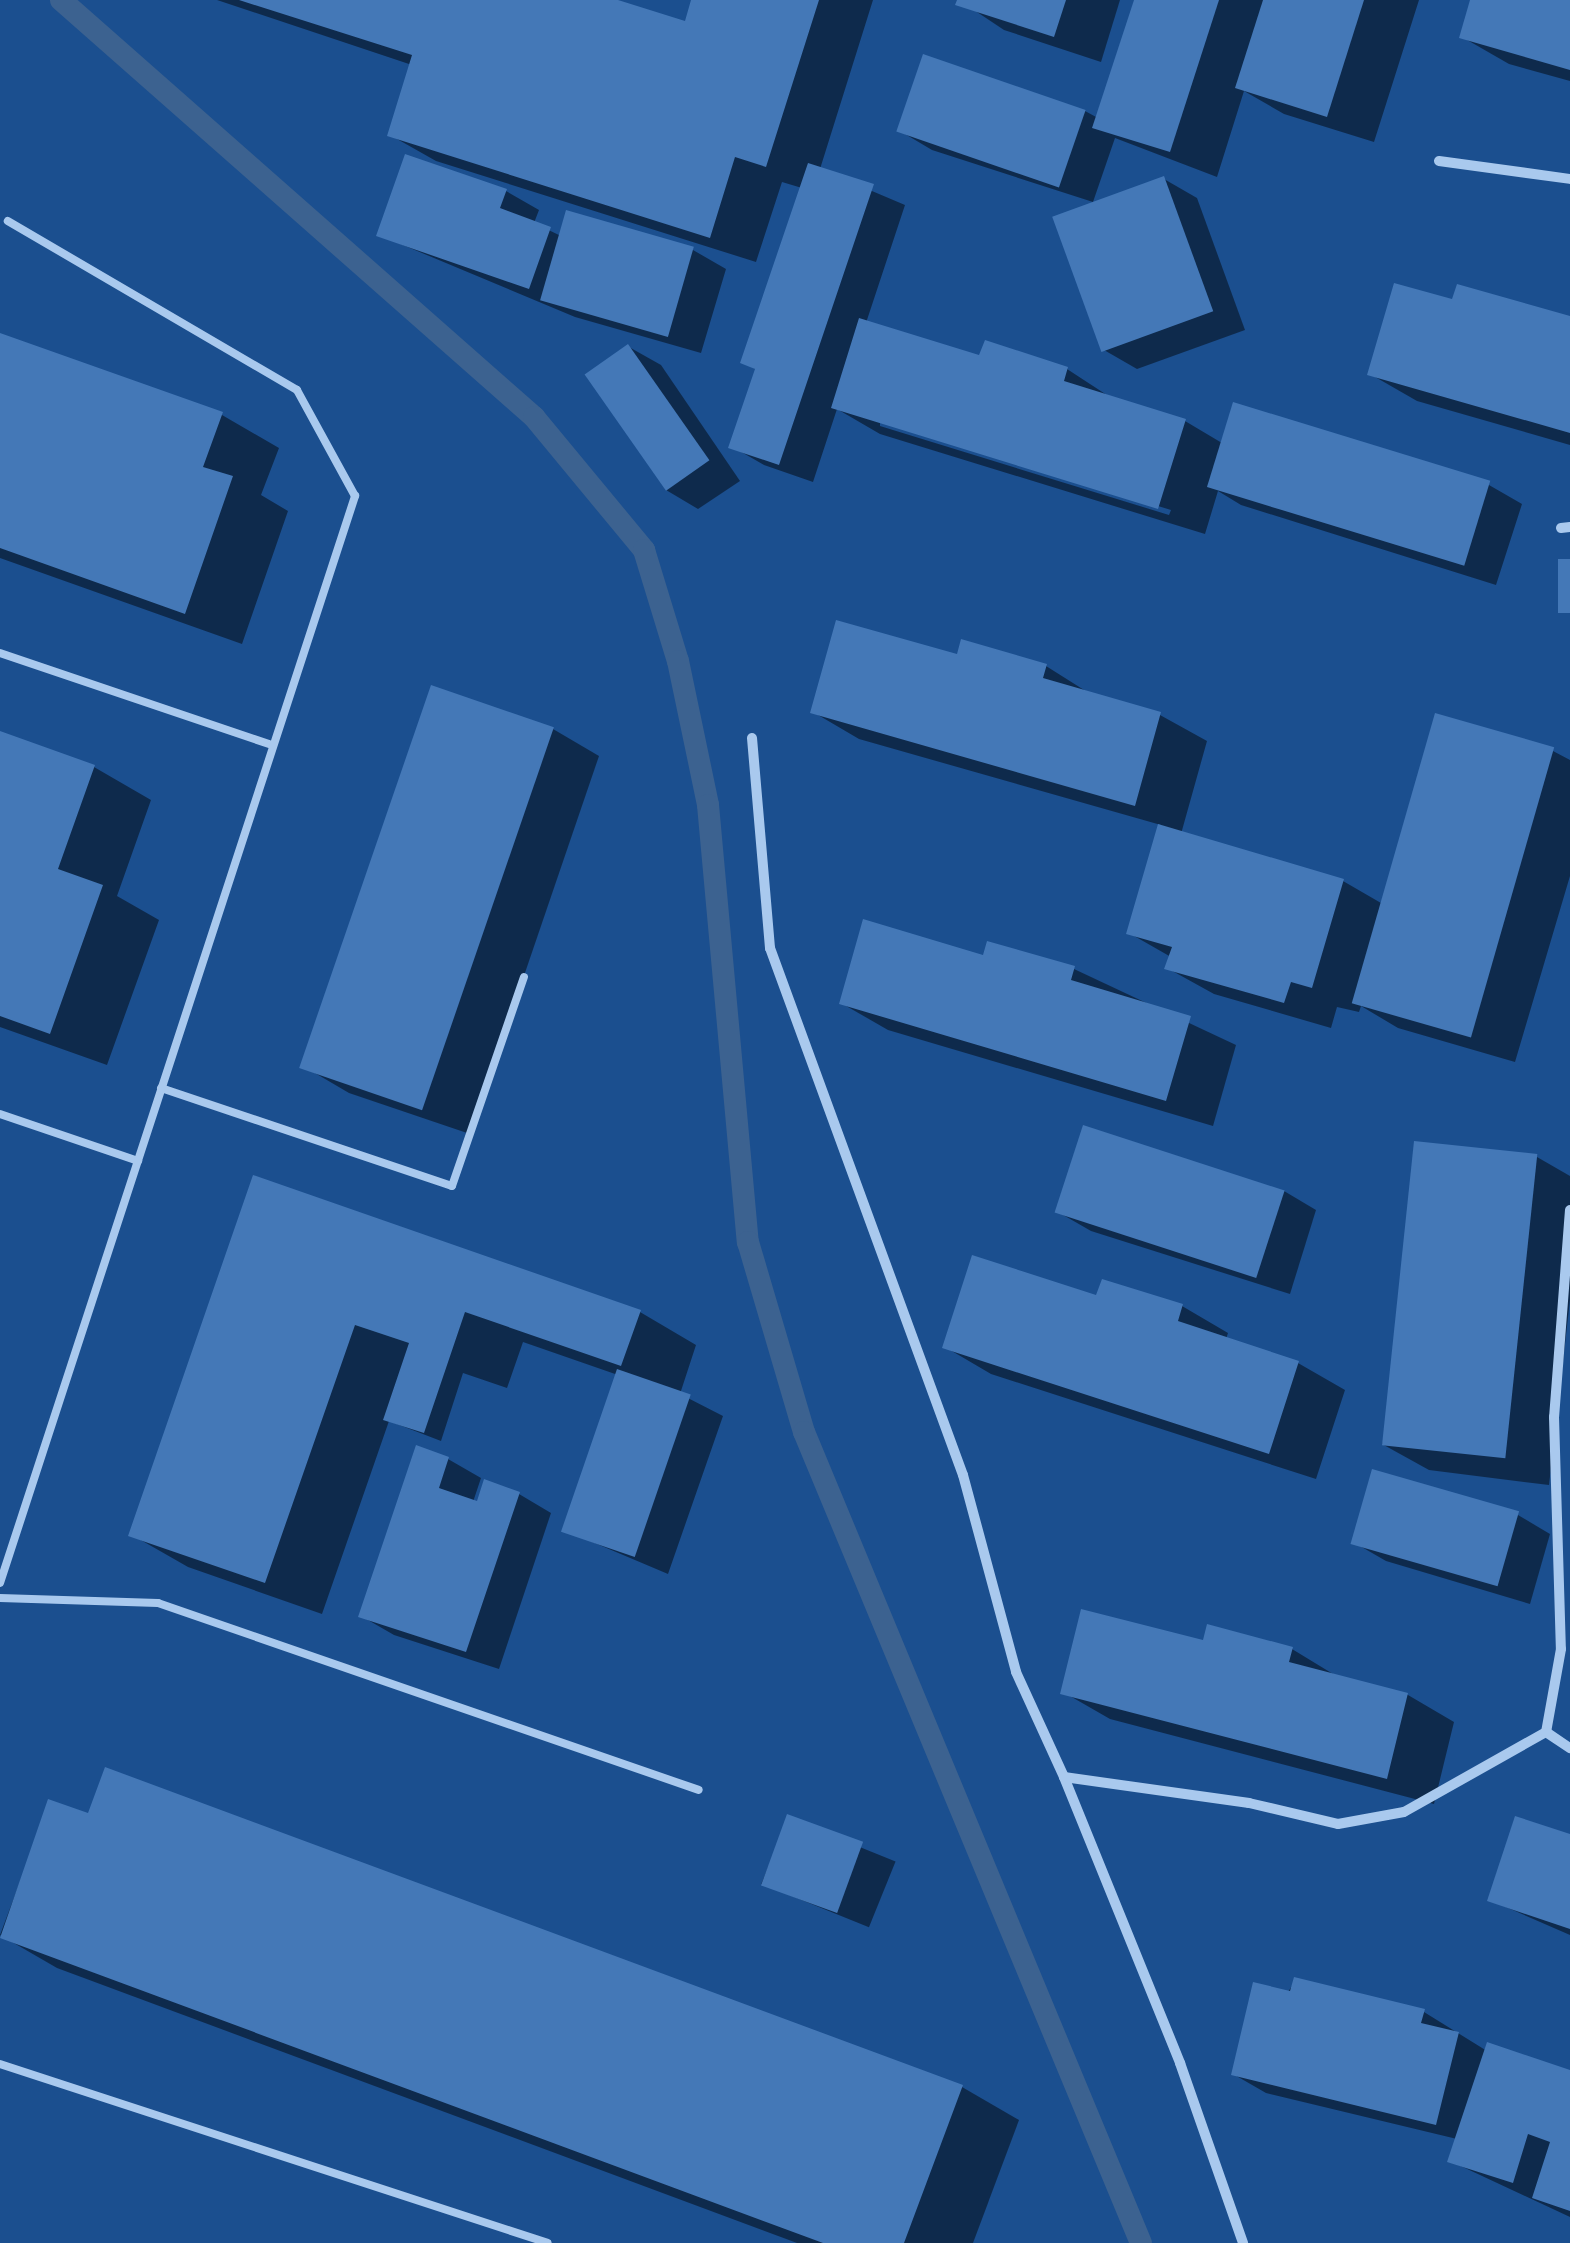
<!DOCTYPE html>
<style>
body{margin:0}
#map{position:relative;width:1570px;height:2243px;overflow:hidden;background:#1b4f8f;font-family:"Varela Round",sans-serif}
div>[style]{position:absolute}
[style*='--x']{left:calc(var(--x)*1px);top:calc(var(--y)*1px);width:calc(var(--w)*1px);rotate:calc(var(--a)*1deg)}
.shadow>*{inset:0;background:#0007;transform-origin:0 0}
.stream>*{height:22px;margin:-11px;padding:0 11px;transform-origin:11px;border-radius:11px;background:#3c6290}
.building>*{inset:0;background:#4478b7;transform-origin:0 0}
.service>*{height:8px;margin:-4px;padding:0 4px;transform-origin:4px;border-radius:4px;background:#a9c9ee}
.minor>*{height:10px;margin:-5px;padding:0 5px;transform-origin:5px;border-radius:5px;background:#a9c9ee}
span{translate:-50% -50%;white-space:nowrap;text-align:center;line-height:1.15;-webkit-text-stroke:8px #1b4f8f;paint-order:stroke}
</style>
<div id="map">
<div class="shadow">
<i style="clip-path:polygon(evenodd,217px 0,609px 0,686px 24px,694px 0,873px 0,820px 169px,905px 205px,866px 323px,981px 358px,986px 343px,1067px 369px,1113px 399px,1185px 421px,1222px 443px,1489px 485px,1522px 504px,1496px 585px,1241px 505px,1218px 491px,1205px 534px,880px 434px,837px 409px,813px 482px,764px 465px,731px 446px,757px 370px,743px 362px,802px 188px,782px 182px,756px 262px,436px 161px,390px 135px,412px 65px,217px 0,880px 421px,1171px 510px,1169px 515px,880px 426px,880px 421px)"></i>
<i style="clip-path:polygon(959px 0,1120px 0,1101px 62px,1004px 30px)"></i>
<i style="clip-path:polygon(1136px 0,1419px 0,1374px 142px,1284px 114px,1244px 91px,1217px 177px,1115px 138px,1093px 202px,932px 150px,900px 131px,1085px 111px,1098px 118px)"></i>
<i style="clip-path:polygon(1473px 0,1570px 0,1570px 81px,1509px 64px,1462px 37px)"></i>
<i style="clip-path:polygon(1164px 179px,1197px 198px,1245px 330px,1137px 369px,1104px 350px)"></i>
<i style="clip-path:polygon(506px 191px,539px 210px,534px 223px,561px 236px,693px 250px,726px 269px,701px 353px,575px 317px,379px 235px)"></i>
<i style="clip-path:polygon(1454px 302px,1570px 319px,1570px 445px,1417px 401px,1370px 374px)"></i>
<i style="clip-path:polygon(0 336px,222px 415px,279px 448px,261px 495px,288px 511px,242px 644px,0 558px)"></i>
<i style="clip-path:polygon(629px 347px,661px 365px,740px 481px,698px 509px,666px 490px)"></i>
<i style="clip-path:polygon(959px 657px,1046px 666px,1092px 695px,1160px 715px,1207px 741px,1181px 834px,1343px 881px,1381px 903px,1553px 751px,1570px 760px,1570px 876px,1515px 1062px,1398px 1028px,1361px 1006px,1359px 1012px,1337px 1007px,1331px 1028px,1214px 994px,1167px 968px,1171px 957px,1129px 933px,1161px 825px,859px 739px,813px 712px)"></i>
<i style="clip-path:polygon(553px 729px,599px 756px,470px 1134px,349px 1093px,303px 1066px)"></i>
<i style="clip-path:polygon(0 734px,94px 767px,151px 800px,117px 896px,159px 920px,107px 1065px,0 1027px)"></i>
<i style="clip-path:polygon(984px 958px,1074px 969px,1236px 1045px,1213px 1126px,888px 1030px,841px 1003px)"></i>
<i style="clip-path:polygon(1537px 1157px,1570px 1176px,1570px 1300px,1549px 1485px,1429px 1470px,1382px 1444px)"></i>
<i style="clip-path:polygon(254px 1179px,640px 1312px,696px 1345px,680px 1394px,723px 1416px,668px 1574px,564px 1530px,618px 1375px,523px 1342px,507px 1388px,463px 1373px,441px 1441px,389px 1421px,322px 1614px,188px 1567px,132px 1535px)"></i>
<i style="clip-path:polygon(1284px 1191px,1316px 1210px,1290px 1294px,1091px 1231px,1058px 1212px)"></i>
<i style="clip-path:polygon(1097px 1298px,1182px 1306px,1228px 1333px,1226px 1339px,1298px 1363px,1345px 1390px,1316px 1479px,991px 1374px,945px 1347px)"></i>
<i style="clip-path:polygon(448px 1459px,481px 1478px,473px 1502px,519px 1494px,551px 1513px,499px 1669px,394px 1635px,361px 1616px)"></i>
<i style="clip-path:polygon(1518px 1515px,1550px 1534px,1530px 1604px,1386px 1561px,1353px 1542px)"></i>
<i style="clip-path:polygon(1205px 1643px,1292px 1649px,1338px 1677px,1408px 1695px,1454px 1722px,1434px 1804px,1110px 1719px,1063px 1692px)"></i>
<i style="clip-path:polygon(50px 1802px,962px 2087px,1019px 2120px,973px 2243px,797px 2243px,57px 1968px,0 1935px)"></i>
<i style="left:788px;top:1818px;width:116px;height:71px;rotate:22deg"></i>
<i style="clip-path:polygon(1570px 1837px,1570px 1935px,1490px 1900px)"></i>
<i style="clip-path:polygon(1296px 1980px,1424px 2012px,1487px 2051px,1570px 2072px,1570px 2217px,1450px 2161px,1457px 2139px,1266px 2093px,1233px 2074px)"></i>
</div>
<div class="stream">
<i style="--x:61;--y:0;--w:631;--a:41.4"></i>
<i style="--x:534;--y:417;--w:173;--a:50.4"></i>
<i style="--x:644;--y:550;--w:116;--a:73"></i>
<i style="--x:678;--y:661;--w:147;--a:78.2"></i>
<i style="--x:708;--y:805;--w:439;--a:84.8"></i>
<i style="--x:748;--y:1242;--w:198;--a:73.6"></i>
<i style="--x:804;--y:1432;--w:878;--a:67.44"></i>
</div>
<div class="building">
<i style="clip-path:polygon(239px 0,618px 0,685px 21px,691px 0,819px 0,766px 167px,735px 157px,710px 238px,387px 136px,412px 55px)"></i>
<i style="clip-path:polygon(957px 0,1066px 0,1054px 37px,955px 5px)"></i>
<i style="clip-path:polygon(1134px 0,1219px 0,1170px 152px,1092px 128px)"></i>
<i style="clip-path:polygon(1263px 0,1364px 0,1327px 117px,1235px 88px)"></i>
<i style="clip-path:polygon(1470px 0,1570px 0,1570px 70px,1459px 38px)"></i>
<i style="left:923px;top:54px;width:172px;height:82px;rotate:19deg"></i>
<i style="clip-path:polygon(405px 154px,507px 189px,500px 208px,551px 227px,529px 289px,376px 236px)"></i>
<i style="clip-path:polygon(808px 163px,874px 184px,779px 465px,728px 448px,755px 369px,740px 363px)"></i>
<i style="left:1164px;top:176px;width:144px;height:119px;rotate:70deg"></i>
<i style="left:566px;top:210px;width:133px;height:94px;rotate:16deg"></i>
<i style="clip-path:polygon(1394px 283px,1452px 299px,1457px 284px,1570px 316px,1570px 433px,1367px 375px)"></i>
<i style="clip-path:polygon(859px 318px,979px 355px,985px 340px,1068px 367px,1064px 381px,1186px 419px,1158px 509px,831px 408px)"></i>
<i style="clip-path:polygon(0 333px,223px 412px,203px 467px,233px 476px,185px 614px,0 548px)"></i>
<i style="left:628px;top:344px;width:142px;height:53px;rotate:55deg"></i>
<i style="left:1233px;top:402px;width:269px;height:89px;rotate:17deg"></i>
<i style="left:1558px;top:559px;width:12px;height:54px"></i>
<i style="clip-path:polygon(836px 620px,957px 654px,961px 639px,1047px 664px,1043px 678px,1161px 712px,1135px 806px,810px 713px)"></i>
<i style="left:431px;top:685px;width:130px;height:405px;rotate:19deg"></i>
<i style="left:1435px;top:713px;width:124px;height:302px;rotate:16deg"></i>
<i style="clip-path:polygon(0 731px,95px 765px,58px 869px,103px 885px,50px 1034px,0 1016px)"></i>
<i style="clip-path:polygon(1158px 824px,1344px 879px,1312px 988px,1291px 982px,1284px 1003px,1164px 969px,1172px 947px,1126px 934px)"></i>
<i style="clip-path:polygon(863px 919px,983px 955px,987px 941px,1075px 966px,1071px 980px,1191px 1016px,1166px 1101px,839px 1004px)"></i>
<i style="left:1083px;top:1125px;width:212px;height:92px;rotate:18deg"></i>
<i style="left:1414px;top:1141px;width:124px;height:306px;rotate:6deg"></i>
<i style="clip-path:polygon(253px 1175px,641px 1310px,621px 1366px,465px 1312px,424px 1433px,383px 1420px,409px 1343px,355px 1325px,265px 1583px,128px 1536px)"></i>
<i style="clip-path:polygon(972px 1255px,1096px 1295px,1102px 1279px,1183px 1304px,1178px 1321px,1299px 1361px,1269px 1454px,942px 1348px)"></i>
<i style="left:617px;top:1369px;width:78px;height:172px;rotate:19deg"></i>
<i style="clip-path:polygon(416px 1445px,449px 1457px,439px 1488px,477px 1501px,484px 1479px,520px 1492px,466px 1652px,358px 1617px)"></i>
<i style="left:1372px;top:1469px;width:153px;height:78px;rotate:16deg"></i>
<i style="clip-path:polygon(1081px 1609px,1203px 1640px,1207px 1624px,1293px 1647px,1289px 1662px,1408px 1693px,1387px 1779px,1060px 1694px)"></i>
<i style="clip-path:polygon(105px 1767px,963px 2085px,904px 2243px,823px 2243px,0 1938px,48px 1799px,88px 1813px)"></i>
<i style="left:787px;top:1814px;width:81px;height:76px;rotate:20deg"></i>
<i style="clip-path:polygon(1515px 1816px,1570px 1834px,1570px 1929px,1487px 1901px)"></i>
<i style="clip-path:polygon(1294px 1977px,1425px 2009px,1421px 2023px,1459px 2032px,1436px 2125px,1231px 2075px,1253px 1982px,1290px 1991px)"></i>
<i style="clip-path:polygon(1487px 2042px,1570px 2070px,1570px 2211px,1532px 2198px,1550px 2142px,1528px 2134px,1513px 2183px,1447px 2162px)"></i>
</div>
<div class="service">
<i style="--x:0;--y:653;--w:284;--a:18.7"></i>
<i style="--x:161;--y:1088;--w:307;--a:18.6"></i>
<i style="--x:452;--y:1186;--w:221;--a:-71"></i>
<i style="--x:0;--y:1114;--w:146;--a:18.8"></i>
<i style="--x:0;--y:1583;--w:1144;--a:-71.91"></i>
<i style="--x:355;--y:496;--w:121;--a:-118.7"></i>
<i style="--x:297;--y:390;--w:335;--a:-149.7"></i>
<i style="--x:0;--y:1598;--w:158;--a:1.8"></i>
<i style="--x:158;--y:1603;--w:572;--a:19.07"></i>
<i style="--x:0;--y:2064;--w:576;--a:18.09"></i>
</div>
<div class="minor">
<i style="--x:1439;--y:161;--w:132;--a:7.8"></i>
<i style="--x:1561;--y:528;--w:9;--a:-6"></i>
<i style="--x:752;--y:738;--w:211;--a:85.1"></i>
<i style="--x:770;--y:948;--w:561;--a:69.89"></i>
<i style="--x:963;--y:1475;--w:204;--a:74.9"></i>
<i style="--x:1016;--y:1672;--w:115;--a:65.4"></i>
<i style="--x:1064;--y:1777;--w:187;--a:8"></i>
<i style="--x:1249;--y:1803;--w:91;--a:13.3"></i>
<i style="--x:1338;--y:1824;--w:67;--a:-10.3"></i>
<i style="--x:1404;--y:1812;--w:163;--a:-29.4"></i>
<i style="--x:1570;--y:1210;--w:208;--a:94.4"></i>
<i style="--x:1554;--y:1417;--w:232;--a:88.3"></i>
<i style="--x:1561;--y:1649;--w:84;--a:100.2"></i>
<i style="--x:1546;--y:1732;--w:29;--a:34"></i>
<i style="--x:1064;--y:1777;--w:309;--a:67.9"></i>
<i style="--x:1180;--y:2063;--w:191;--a:70.7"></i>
</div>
</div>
